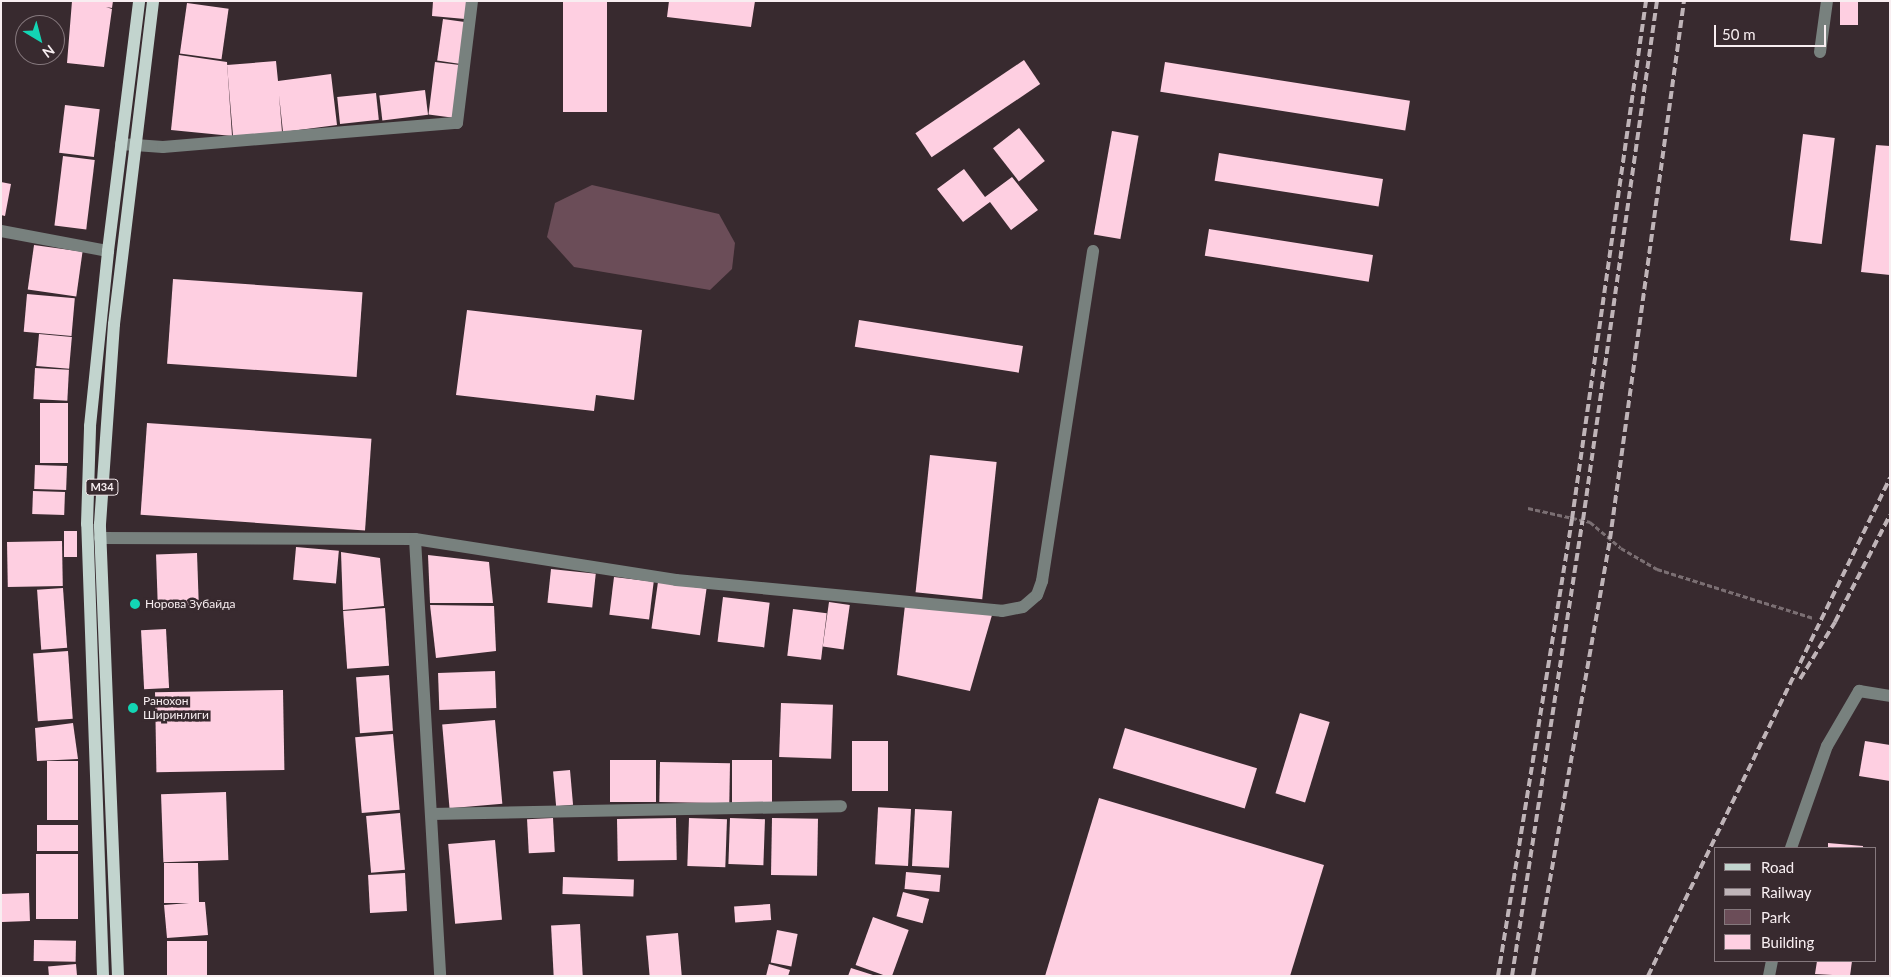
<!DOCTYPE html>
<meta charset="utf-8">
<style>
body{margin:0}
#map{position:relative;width:1891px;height:977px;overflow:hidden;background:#382a2f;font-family:Lato,sans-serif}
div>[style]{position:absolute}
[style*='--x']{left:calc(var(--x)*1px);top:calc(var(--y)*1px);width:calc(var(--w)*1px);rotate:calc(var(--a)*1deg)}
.green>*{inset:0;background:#6b4d58}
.building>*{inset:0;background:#fecfe1;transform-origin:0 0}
.path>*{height:2.5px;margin-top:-1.25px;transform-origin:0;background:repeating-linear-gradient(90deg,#7b6f73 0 5px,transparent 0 7.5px)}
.minor>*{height:12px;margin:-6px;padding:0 6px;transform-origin:6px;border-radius:6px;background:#78817e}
.major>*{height:12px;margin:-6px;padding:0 6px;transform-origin:6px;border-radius:6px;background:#c2d4ce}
.rail>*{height:4px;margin-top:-2px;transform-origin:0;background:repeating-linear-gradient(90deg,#bfb4b8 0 8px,transparent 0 12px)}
.dots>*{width:14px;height:14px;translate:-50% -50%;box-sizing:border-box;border:2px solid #382a2f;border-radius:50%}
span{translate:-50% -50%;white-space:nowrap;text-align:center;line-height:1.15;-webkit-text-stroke:5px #382a2f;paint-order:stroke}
.shield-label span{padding:1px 4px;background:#382a2f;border:1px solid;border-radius:4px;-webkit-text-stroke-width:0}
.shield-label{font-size:11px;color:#f8eef1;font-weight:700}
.poi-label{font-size:12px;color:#f8eef1}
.left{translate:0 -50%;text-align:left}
.frame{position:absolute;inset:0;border:2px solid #f8eef1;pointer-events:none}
.legend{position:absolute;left:1714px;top:847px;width:162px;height:115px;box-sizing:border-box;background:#382a2f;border:1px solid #85787d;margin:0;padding:6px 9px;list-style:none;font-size:15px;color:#f8eef1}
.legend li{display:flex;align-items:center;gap:10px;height:25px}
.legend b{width:25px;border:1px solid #85787d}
.north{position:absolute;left:15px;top:15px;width:50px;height:50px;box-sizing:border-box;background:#382a2f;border:1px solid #85787d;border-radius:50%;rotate:143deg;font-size:14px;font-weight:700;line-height:20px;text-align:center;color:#f8eef1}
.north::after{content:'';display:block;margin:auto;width:18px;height:22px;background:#13d5b4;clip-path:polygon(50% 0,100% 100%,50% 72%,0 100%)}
.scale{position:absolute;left:1714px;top:25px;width:112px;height:22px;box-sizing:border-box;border:2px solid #f8eef1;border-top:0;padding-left:6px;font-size:15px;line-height:18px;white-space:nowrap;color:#f8eef1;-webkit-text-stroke:4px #382a2f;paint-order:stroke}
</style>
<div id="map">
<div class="green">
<i style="clip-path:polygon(592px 185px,719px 214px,735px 243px,732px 269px,710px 290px,574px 267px,547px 237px,555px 203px)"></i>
</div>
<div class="building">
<i style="clip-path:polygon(72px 1px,113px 1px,112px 8px,106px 7px,112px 9px,104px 67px,67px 63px)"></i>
<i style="clip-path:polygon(433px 1px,467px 1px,465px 19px,432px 16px)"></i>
<i style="left:563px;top:1px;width:44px;height:111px"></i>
<i style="clip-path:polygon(669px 1px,755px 1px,751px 27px,667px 17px)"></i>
<i style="left:1840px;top:1px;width:18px;height:24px"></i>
<i style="left:187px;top:3px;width:42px;height:51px;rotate:8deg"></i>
<i style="left:443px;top:19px;width:22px;height:42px;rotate:8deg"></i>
<i style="clip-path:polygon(179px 55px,227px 62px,232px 136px,171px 130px)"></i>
<i style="left:1024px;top:60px;width:29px;height:131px;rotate:56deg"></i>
<i style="clip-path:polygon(276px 61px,278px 81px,331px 74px,337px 125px,283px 132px,279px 95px,282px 132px,233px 136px,227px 65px)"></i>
<i style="left:435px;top:62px;width:25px;height:53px;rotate:7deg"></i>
<i style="left:1165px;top:62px;width:248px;height:30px;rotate:9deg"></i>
<i style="left:425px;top:90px;width:25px;height:46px;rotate:83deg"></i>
<i style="left:376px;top:93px;width:27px;height:39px;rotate:84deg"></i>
<i style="left:65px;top:105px;width:35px;height:48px;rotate:7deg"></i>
<i style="left:1019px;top:128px;width:42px;height:33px;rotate:52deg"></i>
<i style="left:1112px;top:131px;width:27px;height:105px;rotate:10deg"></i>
<i style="left:1803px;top:134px;width:32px;height:107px;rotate:7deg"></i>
<i style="clip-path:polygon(1876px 145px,1890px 146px,1890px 275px,1861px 272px)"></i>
<i style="left:1219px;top:153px;width:166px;height:28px;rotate:9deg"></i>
<i style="left:63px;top:156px;width:32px;height:70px;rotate:7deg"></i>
<i style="clip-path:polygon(964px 169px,985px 197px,1012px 177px,1038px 210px,1011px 230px,990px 202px,963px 222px,937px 189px)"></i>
<i style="clip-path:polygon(1px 182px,11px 184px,5px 216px,1px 215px)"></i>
<i style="left:1209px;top:229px;width:166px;height:27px;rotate:9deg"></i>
<i style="left:34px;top:245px;width:49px;height:45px;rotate:8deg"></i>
<i style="left:173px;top:279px;width:190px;height:85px;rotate:4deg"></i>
<i style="left:27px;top:294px;width:48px;height:38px;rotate:5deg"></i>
<i style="clip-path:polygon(467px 310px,642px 330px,634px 400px,596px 395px,594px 411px,456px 395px)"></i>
<i style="left:859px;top:320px;width:166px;height:27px;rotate:9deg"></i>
<i style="left:39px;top:334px;width:33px;height:32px;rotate:5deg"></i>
<i style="left:35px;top:368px;width:34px;height:31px;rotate:3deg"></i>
<i style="left:40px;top:403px;width:28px;height:60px"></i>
<i style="left:147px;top:423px;width:225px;height:92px;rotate:4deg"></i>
<i style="left:930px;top:455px;width:67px;height:138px;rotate:6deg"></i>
<i style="left:35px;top:465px;width:32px;height:24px;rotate:2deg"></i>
<i style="left:33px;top:491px;width:32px;height:23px;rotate:2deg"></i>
<i style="left:64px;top:531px;width:13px;height:26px"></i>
<i style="left:62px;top:541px;width:45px;height:55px;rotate:89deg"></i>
<i style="left:296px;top:547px;width:43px;height:33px;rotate:5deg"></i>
<i style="clip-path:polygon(341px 552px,380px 558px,384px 606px,343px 610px)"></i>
<i style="left:197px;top:553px;width:55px;height:41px;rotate:88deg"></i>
<i style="clip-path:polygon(428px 555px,489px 562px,493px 603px,430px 603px)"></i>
<i style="left:551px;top:569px;width:45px;height:34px;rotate:6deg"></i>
<i style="left:614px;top:577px;width:40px;height:38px;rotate:7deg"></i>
<i style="left:658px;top:582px;width:49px;height:47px;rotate:8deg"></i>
<i style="left:63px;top:588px;width:60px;height:26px;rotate:86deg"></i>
<i style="left:723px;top:597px;width:47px;height:45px;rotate:7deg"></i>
<i style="left:829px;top:602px;width:21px;height:45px;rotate:8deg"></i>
<i style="clip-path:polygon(430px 605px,494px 606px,496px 651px,436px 658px)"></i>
<i style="clip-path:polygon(905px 605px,992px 615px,970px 691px,897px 675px)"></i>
<i style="left:385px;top:608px;width:58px;height:42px;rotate:86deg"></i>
<i style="left:793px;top:609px;width:34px;height:47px;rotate:7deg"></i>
<i style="left:166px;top:629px;width:59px;height:25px;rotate:87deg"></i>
<i style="left:68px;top:651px;width:68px;height:35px;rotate:86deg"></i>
<i style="left:495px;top:671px;width:37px;height:57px;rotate:88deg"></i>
<i style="left:389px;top:675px;width:56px;height:33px;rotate:86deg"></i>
<i style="left:283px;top:690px;width:80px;height:128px;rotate:89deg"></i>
<i style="left:781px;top:703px;width:52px;height:54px;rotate:2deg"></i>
<i style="left:1300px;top:713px;width:31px;height:84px;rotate:17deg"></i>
<i style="left:495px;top:720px;width:84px;height:53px;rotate:85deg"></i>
<i style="clip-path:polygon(73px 723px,78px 759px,37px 761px,35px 728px)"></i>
<i style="left:1125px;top:728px;width:138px;height:42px;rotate:17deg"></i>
<i style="left:393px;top:734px;width:76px;height:38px;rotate:85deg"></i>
<i style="left:852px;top:741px;width:36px;height:50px"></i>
<i style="clip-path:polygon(1865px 741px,1890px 745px,1890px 781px,1859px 776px)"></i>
<i style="left:656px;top:760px;width:42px;height:46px;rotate:90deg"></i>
<i style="left:732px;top:760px;width:40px;height:43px"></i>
<i style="left:47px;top:761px;width:31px;height:59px"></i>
<i style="left:660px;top:762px;width:70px;height:40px;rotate:1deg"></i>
<i style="left:570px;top:770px;width:35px;height:17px;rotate:85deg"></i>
<i style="left:226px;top:792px;width:68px;height:65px;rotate:88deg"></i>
<i style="clip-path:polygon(1099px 798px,1324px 865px,1290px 976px,1045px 976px)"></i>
<i style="left:911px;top:809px;width:57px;height:33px;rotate:93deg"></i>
<i style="left:915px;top:809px;width:37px;height:57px;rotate:3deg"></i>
<i style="left:400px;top:813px;width:57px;height:34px;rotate:85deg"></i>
<i style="left:553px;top:818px;width:34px;height:26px;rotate:87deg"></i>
<i style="left:676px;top:818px;width:42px;height:59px;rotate:89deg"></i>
<i style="left:689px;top:818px;width:38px;height:48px;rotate:2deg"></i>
<i style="left:730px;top:818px;width:35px;height:46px;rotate:2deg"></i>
<i style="left:772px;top:818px;width:46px;height:57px;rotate:1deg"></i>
<i style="left:37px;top:825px;width:41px;height:26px"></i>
<i style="left:495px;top:840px;width:80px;height:47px;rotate:85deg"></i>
<i style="clip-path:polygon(1828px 843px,1863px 846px,1863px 848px,1828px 848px)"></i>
<i style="left:36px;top:854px;width:42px;height:65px"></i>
<i style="clip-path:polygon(164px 863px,198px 863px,199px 902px,205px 902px,208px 935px,167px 938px,164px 905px,189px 903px,164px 903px)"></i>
<i style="left:906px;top:872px;width:35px;height:17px;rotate:5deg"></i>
<i style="left:405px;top:873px;width:38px;height:37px;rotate:87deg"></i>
<i style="left:563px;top:877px;width:71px;height:17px;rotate:2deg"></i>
<i style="left:903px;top:892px;width:27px;height:25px;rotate:15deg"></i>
<i style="left:29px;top:893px;width:28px;height:28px;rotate:88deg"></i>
<i style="left:770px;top:904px;width:16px;height:36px;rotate:86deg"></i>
<i style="left:873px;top:917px;width:38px;height:51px;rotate:20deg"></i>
<i style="left:580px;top:924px;width:52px;height:29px;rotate:87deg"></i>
<i style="left:777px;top:930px;width:21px;height:33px;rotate:11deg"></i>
<i style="left:678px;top:933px;width:43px;height:32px;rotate:85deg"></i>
<i style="left:34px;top:940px;width:42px;height:21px;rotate:1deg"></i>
<i style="left:207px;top:941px;width:35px;height:40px;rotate:90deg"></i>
<i style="clip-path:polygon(1817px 961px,1852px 961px,1850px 976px,1815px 974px)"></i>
<i style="left:76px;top:964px;width:12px;height:28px;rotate:85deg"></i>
<i style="clip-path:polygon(769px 964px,790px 970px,788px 976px,766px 976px)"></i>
<i style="clip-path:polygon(851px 968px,873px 975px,873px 976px,848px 976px)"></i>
</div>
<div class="path">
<i style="--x:1528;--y:508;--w:64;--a:12.7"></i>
<i style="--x:1590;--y:522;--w:40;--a:40"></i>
<i style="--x:1621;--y:548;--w:42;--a:30.3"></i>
<i style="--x:1657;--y:569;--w:164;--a:17.4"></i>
</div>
<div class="minor">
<i style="--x:1820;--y:52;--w:51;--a:-82.2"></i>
<i style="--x:121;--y:144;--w:42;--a:4.1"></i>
<i style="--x:163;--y:147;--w:295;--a:-4.7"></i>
<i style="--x:457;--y:123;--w:123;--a:-83"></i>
<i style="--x:1;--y:231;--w:109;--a:10.6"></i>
<i style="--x:100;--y:538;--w:315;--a:0.2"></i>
<i style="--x:415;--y:539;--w:264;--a:8.9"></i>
<i style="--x:676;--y:580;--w:327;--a:5.4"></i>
<i style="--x:1002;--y:611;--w:21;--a:-11"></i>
<i style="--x:1023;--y:607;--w:18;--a:-41"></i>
<i style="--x:1037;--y:595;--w:15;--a:-70"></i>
<i style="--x:1042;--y:581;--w:334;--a:-81.2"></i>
<i style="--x:415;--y:539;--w:438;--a:86.7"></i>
<i style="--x:431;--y:814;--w:410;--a:-1.1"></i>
<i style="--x:1791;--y:848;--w:108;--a:-70.6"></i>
<i style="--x:1827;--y:746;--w:64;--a:-59.8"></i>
<i style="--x:1859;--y:691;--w:31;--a:9"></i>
<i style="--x:1769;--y:976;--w:15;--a:-79"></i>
</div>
<div class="major">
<i style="--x:103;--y:976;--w:452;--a:-92"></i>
<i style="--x:87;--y:524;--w:98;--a:-88.2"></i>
<i style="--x:90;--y:426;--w:176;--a:-84.1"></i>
<i style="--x:108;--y:251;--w:252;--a:-82.9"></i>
<i style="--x:118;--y:976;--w:452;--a:-92.3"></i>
<i style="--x:100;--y:524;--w:200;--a:-86"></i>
<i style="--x:114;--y:324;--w:325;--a:-83.1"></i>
</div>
<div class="rail">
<i style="--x:1800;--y:679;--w:67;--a:-58.4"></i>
<i style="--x:1835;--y:622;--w:120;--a:-62.8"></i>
<i style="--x:1498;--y:976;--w:463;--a:-80.8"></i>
<i style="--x:1572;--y:519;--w:523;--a:-81.87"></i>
<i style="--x:1512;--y:976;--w:461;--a:-81.2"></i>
<i style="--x:1583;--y:520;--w:524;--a:-81.89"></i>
<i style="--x:1533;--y:976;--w:444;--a:-80"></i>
<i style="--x:1610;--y:539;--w:543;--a:-82.17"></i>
<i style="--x:1648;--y:976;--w:554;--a:-64.08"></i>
</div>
<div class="dots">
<i style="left:135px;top:604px;background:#13d5b4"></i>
<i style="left:133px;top:708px;background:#13d5b4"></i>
</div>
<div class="shield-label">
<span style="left:102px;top:487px">M34</span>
</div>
<div class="poi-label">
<span class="left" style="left:145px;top:604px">Норова Зубайда</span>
<span class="left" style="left:143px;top:708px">Ранохон<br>Ширинлиги</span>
</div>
<div class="frame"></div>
<ul class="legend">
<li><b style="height:6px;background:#c2d4ce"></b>Road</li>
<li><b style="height:6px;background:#bfb4b8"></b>Railway</li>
<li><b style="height:14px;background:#6b4d58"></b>Park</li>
<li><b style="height:14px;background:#fecfe1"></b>Building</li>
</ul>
<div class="north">N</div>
<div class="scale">50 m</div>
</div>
